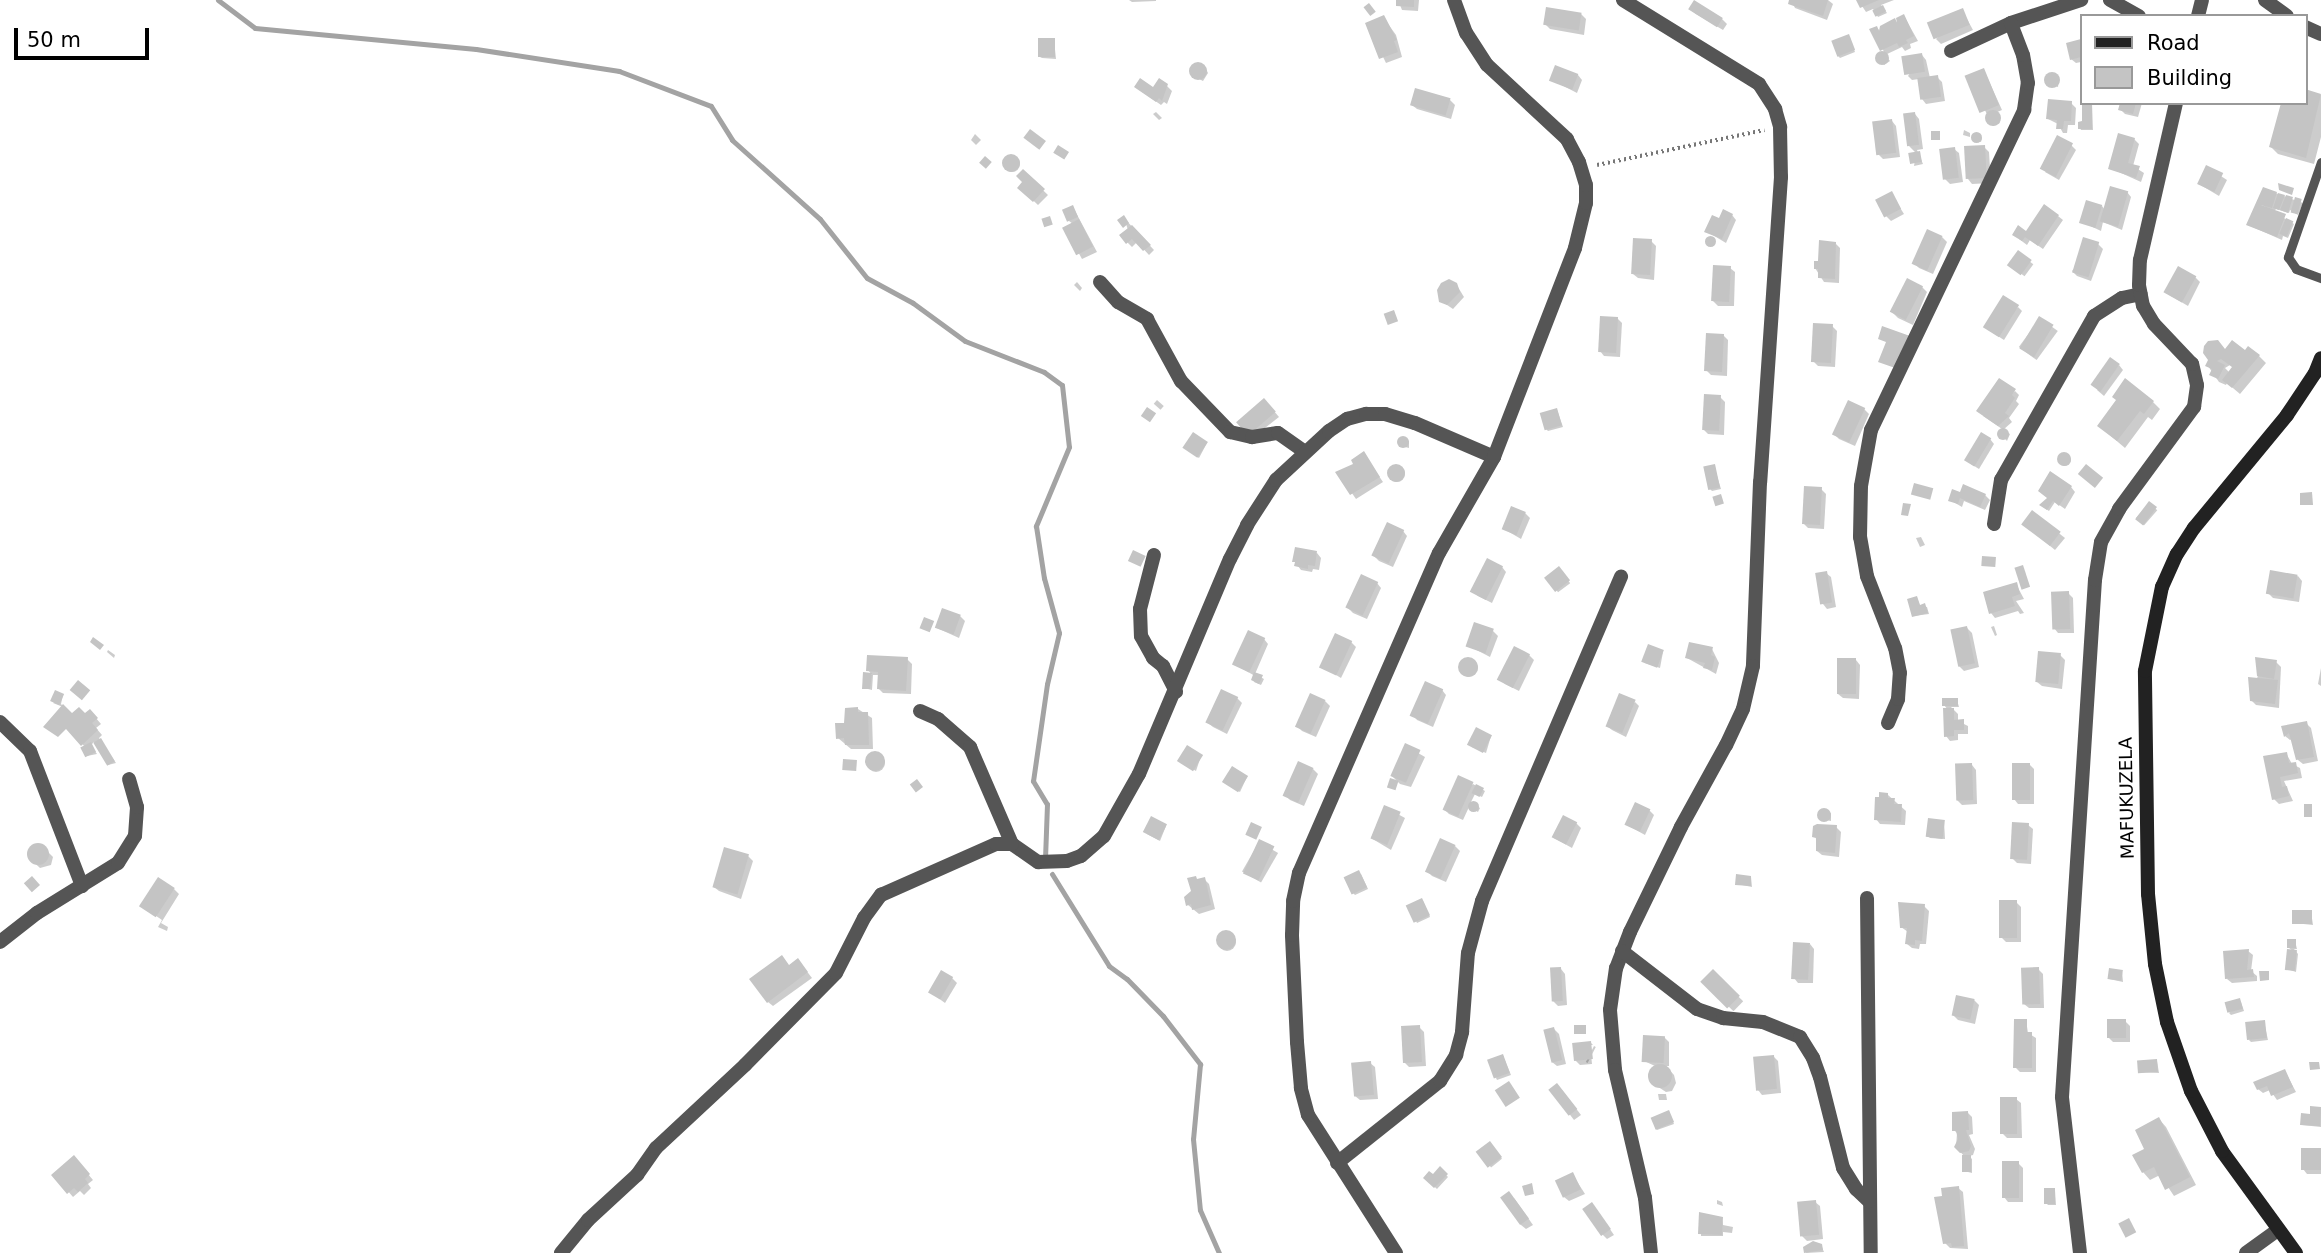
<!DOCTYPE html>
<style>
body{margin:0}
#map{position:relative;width:2321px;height:1253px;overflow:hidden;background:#fff;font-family:"DejaVu Sans",sans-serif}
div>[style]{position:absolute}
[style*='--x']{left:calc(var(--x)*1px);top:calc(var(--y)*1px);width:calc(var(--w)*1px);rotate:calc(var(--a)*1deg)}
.shadow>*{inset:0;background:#0003;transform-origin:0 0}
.round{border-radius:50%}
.stream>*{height:5px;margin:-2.5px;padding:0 2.5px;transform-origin:2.5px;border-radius:2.5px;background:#a3a3a3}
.building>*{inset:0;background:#c4c4c4;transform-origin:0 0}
.path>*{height:3.5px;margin-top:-1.75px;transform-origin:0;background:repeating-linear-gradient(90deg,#777 0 2px,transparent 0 5.5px)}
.lane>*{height:9px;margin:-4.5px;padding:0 4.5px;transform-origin:4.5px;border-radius:4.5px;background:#555}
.street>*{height:14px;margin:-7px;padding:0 7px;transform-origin:7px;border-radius:7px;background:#555}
.secondary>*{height:14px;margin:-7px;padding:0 7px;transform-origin:7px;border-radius:7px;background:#222}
span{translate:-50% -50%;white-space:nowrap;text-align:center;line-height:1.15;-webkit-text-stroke:5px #fff;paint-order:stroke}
.street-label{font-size:18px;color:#000}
.legend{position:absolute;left:2080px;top:14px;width:228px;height:91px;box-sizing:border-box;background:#fff;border:2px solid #999;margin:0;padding:9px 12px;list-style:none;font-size:21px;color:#000}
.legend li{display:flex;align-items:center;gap:14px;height:35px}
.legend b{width:35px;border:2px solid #999}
.scale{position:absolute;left:14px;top:28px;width:135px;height:32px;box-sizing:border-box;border:4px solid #000;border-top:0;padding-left:9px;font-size:21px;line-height:24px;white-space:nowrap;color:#000;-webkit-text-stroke:5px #fff;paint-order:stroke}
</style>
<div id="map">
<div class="shadow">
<i style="clip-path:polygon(1129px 0,1156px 0,1156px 1px,1132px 2px)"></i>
<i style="clip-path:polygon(1398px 0,1419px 0,1418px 11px,1402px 10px)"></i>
<i style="clip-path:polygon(1791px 0,1828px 0,1833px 4px,1827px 20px,1795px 8px)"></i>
<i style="clip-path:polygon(1858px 0,1894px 0,1881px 5px,1887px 13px,1878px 17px,1873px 9px,1866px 12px)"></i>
<i style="clip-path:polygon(1695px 3px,1722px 19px,1727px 24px,1723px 30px,1696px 14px,1691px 10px)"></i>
<i style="clip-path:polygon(1962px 10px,1973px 30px,1941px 44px,1936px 39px)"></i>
<i style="clip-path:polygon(1581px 14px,1586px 19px,1584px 35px,1550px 29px,1545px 24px)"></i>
<i style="clip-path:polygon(1904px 16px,1918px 41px,1910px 44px,1911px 48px,1905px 51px,1902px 47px,1885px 55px,1890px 61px,1884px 65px,1877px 58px,1884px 53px,1877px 28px,1881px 32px,1894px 20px,1902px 27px)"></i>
<i style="clip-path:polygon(1383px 17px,1396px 35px,1402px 57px,1386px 63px,1367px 24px)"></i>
<i style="clip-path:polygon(1850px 38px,1855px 52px,1840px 58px,1838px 56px)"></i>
<i style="clip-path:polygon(1054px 40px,1056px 59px,1042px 58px,1040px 57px)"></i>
<i style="clip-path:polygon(2081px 41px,2081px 62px,2076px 63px,2071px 59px,2068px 44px)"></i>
<i style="clip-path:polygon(1922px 55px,1926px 60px,1930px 78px,1937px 77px,1942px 82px,1945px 101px,1926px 104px,1922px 99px,1919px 79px,1912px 80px,1908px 76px)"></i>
<i style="clip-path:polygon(1194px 66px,1206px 69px,1208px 73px,1203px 81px,1191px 75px)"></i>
<i style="clip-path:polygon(1984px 70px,2002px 110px,1995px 113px,2000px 123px,1993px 126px,1968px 77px)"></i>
<i style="clip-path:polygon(1578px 75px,1582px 80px,1577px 93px,1552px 80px)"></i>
<i style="clip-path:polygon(2048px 75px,2059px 78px,2058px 87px,2048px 84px)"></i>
<i style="clip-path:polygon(1167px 86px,1172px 91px,1167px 104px,1164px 102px,1161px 105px,1141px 91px)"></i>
<i style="clip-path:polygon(2305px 91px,2321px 95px,2321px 137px,2314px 164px,2278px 154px,2271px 147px,2305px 103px)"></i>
<i style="clip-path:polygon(1450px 100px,1455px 105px,1451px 119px,1417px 109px,1412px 105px)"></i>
<i style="clip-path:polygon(2071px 103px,2076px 108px,2075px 125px,2068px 125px,2067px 133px,2063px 133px,2058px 124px,2048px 119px)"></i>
<i style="clip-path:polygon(2092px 103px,2093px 130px,2081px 130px,2080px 128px)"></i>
<i style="clip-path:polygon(2122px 103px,2142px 103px,2138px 117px,2125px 114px,2120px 109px)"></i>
<i style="clip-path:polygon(1156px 112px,1162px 118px,1159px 120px,1153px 114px)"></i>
<i style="clip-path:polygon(1915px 114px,1919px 119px,1923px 149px,1917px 150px,1923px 164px,1914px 166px,1916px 153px,1909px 146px)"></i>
<i style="clip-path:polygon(1892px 121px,1896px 126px,1900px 157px,1883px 159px,1879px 155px)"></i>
<i style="clip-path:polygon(1964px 130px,1970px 133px,1970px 137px,1963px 135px)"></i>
<i style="clip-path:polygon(1975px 133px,1982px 138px,1981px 142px,1972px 139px)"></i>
<i style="clip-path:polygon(975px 134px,981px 140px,976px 145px,971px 140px)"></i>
<i style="clip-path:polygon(2134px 139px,2139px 144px,2133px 166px,2144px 173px,2141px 182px,2110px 168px)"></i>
<i style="clip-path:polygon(2071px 145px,2076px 150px,2059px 180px,2045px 172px)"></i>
<i style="clip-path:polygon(1984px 147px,1989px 152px,1991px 183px,1972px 184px,1968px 179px)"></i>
<i style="clip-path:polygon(1954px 149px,1959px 153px,1963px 182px,1950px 184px,1945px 179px)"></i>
<i class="round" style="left:1004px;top:156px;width:16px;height:16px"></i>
<i style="clip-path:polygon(2207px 167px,2227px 180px,2219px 196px,2199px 184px)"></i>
<i style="clip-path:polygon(1023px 171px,1048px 195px,1038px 205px,1020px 188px,1025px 183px)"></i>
<i style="clip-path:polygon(2264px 189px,2303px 203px,2298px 215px,2290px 210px,2289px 213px,2276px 209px,2274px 212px,2294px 224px,2288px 238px,2283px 236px,2282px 240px,2248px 225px,2266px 208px,2259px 202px)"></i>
<i style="clip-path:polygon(2127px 192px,2131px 197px,2122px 230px,2103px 222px,2101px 231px,2082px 222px,2102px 206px,2105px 210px)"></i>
<i style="clip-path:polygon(1891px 193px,1904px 214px,1891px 221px,1886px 216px)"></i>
<i style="clip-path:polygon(1074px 209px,1097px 252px,1082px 259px,1065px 228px,1073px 224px,1069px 221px)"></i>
<i style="clip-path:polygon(1732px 215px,1736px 220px,1726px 243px,1706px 231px)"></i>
<i style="clip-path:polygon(2058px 216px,2063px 220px,2043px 249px,2030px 240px,2027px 245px,2019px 239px)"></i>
<i style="clip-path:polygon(1124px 218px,1154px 250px,1149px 255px,1137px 242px,1132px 247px,1121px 236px,1128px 230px)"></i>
<i style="clip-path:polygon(1942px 237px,1947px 242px,1933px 274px,1919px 268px,1914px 263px)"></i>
<i style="clip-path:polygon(1708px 239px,1713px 240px,1715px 243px,1708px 243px)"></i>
<i style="clip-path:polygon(1651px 241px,1656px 246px,1654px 280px,1638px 278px,1633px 274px)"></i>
<i style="clip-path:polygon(1836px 244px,1840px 248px,1839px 283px,1824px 282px,1815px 268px)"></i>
<i style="clip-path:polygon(2098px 244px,2103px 249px,2091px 281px,2077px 276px,2072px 271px)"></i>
<i style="left:2018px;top:253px;width:19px;height:15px;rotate:36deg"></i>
<i style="clip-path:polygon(1730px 268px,1735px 272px,1734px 306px,1718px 306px,1713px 301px)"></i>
<i style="clip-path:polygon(2195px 277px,2200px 282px,2188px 306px,2166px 293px)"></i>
<i style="clip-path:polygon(1077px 282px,1082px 288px,1080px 291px,1074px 285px)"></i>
<i style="clip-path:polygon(1456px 284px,1464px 297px,1453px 309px,1441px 301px)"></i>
<i style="clip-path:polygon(1922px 287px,1927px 292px,1913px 325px,1898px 318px,1893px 313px)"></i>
<i style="clip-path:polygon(2018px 307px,2022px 311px,2004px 340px,1990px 331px)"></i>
<i style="clip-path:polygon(1617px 318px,1622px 323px,1620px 357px,1604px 356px,1600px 351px)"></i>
<i style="left:2040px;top:318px;width:22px;height:36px;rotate:36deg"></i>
<i style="clip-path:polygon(1832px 326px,1837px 331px,1835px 367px,1818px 366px,1813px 361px)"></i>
<i style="clip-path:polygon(1723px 335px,1728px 340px,1727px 376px,1711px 375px,1706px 370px)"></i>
<i style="clip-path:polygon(evenodd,2226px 351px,2259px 356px,2266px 363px,2240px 394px,2227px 383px,2226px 385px,2219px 382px,2208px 366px,2226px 351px,2230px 365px,2234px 368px,2230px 373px,2225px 368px,2230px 365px)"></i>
<i style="clip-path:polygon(2119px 365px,2123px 370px,2104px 396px,2097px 390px)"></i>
<i style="clip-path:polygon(2015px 391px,2019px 395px,2016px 401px,2019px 404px,2009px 418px,2012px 422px,2003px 430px,2010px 434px,2007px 441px,1999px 432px,2002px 429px,1983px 416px)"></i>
<i style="clip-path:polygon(1720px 397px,1725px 402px,1724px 435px,1708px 434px,1704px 430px)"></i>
<i style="left:1157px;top:400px;width:9px;height:5px;rotate:41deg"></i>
<i style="clip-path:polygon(2153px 402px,2160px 409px,2152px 420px,2148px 417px,2125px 448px,2099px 426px)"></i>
<i style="clip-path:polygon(1269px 405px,1279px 417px,1252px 438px,1238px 421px)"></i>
<i style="clip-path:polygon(1864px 409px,1869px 414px,1855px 446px,1839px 439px,1835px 435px)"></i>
<i style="clip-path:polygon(1557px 410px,1563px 427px,1548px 431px,1546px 429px)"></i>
<i style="clip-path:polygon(1400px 438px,1409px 441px,1409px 448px,1401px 446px)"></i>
<i style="clip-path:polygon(1990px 439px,1994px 444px,1979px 469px,1971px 464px)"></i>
<i style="clip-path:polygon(1207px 443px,1199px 458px,1187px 450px)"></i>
<i style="clip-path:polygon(1364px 454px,1383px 482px,1356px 499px,1338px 473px,1356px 465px)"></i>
<i class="round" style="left:2059px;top:454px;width:12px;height:12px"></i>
<i style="clip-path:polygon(1714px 466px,1721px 489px,1712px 491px,1710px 489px)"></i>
<i class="round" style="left:1389px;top:466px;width:16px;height:16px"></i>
<i style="clip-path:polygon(2071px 487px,2075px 492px,2065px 509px,2055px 502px,2049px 511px,2043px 507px,2049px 499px)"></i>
<i style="clip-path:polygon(1821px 489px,1826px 494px,1824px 529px,1808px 528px,1803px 523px)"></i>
<i style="clip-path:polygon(1953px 492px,1985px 495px,1990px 500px,1985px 510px,1964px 501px,1962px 507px,1950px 500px)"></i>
<i style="left:2149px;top:503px;width:11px;height:20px;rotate:41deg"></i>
<i style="clip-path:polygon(2032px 512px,2065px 538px,2055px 550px,2028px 528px)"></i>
<i style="clip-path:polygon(1525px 513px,1530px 518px,1521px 539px,1504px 529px)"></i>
<i style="clip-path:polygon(1403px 531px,1407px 536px,1393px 567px,1379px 561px,1374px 556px)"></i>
<i style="clip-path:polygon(1921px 537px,1925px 545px,1920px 547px,1916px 538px)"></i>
<i style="clip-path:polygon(1317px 553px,1321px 558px,1319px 570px,1313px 569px,1312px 572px,1301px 570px,1294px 561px)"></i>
<i style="clip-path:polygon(1502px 567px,1506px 572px,1492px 603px,1478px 596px,1473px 592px)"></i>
<i style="left:1559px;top:568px;width:19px;height:15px;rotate:54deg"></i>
<i style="clip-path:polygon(1826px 573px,1831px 577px,1836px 607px,1827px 609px,1823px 604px)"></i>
<i style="clip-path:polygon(2298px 576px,2302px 581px,2299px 602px,2273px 598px,2268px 593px)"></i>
<i style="clip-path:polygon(1377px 583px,1381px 588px,1367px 619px,1353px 613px,1348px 608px)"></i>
<i style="clip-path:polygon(2016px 584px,2024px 599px,2016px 601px,2024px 613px,2020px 614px,2018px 611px,1995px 618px,1991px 613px)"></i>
<i style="clip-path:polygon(2068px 593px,2073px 598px,2074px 633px,2058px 633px,2054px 628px)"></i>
<i style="clip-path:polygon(1917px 598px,1920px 606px,1927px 607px,1929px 614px,1914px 616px)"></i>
<i style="clip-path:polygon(960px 616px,965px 621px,959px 638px,937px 628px)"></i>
<i style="clip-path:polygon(1994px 626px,1997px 635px,1995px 636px,1991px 627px)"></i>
<i style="clip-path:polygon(1967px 628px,1972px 633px,1979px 667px,1964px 671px,1959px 666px)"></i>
<i style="clip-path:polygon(1493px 631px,1498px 636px,1490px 657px,1467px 645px)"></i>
<i style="clip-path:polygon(1264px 639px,1268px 644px,1255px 674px,1264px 679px,1261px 685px,1254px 682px,1255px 676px,1234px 664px)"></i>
<i style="clip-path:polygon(1351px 642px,1356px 647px,1341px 678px,1321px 666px)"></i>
<i style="clip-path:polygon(1712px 649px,1719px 663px,1716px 674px,1687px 658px)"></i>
<i style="clip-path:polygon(108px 650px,115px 655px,114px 658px,107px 652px)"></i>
<i style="clip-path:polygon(1663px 652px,1660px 668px,1645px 663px)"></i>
<i style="clip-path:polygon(1529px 655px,1534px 660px,1519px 691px,1505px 684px,1501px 680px)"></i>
<i style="clip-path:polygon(2060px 655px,2065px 660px,2062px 689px,2042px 686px,2037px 682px)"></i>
<i class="round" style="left:1460px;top:659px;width:18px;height:18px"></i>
<i style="clip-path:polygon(907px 659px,912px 664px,911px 694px,883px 693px,878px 688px,879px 675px,873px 675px,872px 690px,864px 688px,865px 674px,872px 675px,868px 670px)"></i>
<i style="clip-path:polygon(1856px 660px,1860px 665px,1859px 699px,1843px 698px,1838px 694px)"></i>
<i style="clip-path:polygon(2276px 662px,2281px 667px,2279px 708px,2256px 705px,2251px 700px,2260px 668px)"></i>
<i style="clip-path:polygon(2321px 668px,2321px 686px,2318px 684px)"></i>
<i style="clip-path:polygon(1442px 690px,1446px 695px,1433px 727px,1417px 720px,1413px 715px)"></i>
<i style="clip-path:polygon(63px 695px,61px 704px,72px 716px,85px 715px,90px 711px,101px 724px,96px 728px,102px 735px,99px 738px,116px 763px,108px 765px,94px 742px,91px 745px,97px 754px,87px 756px,85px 747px,55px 714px,63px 707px,53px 703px)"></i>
<i style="clip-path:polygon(1237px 698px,1242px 703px,1227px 734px,1213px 727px,1208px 723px)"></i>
<i style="clip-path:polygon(1957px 700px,1959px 707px,1951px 707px,1958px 714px,1958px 721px,1968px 726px,1968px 734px,1958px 734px,1958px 740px,1950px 741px,1946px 736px,1948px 710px,1944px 705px)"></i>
<i style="clip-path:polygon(1325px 701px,1330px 706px,1316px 737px,1302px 731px,1297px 726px)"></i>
<i style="clip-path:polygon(1635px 702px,1639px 706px,1626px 737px,1612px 730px,1607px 726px)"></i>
<i style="clip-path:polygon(858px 709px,872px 718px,873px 749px,851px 749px,838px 738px)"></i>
<i style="clip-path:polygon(2306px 723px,2311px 728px,2318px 761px,2303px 764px,2298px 760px,2292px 739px,2290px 740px,2285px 736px,2283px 728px)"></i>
<i style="clip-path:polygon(1491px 736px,1486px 753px,1472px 747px)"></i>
<i style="clip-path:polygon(1406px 746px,1425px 757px,1411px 787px,1400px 784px,1392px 776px)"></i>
<i style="clip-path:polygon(2286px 753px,2292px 764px,2300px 768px,2302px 778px,2284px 781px,2293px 801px,2279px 804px,2274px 799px)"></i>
<i class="round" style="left:867px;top:754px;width:18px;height:18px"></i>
<i style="clip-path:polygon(1201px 756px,1196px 771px,1182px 763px)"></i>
<i style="clip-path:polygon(2029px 764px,2034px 769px,2034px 804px,2018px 804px,2014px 799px)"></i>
<i style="clip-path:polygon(1972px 765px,1976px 770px,1977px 804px,1962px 805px,1957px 800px)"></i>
<i style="clip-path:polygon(1313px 769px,1318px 774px,1304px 806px,1290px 800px,1286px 796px)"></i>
<i style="clip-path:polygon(1247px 777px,1240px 792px,1226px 784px)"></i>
<i style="clip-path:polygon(1473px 784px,1485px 791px,1482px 797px,1475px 794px,1471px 802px,1480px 808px,1478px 812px,1469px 807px,1463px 820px,1449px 814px,1444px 809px)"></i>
<i style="clip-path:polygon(1888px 795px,1906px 811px,1905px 825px,1880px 824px,1876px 819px)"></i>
<i style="clip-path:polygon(1385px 807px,1405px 818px,1391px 850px,1371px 838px)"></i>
<i style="clip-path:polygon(1649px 810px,1654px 815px,1645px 835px,1627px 825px)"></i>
<i style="clip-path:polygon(1821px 811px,1831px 813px,1831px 821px,1821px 819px)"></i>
<i style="clip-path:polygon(1944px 821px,1945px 839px,1930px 838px,1928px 836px)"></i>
<i style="clip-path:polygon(1576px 823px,1581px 828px,1572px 848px,1554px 838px)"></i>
<i style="clip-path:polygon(2028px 825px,2033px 829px,2031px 864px,2017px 863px,2012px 858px)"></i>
<i style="clip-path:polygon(1166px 826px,1160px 841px,1147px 834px)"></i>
<i style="clip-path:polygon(1836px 827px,1841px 832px,1839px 857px,1822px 855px,1817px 851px,1815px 828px)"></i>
<i style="left:1259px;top:842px;width:22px;height:34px;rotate:30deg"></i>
<i style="clip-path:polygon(41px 845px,53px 857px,51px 865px,40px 868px,28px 857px,29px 849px)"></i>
<i style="clip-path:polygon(1455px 846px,1460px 851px,1446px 882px,1432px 876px,1427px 871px)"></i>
<i style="clip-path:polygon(748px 856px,753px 861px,741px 899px,719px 891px,714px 887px)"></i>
<i style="clip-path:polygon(1361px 874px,1368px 889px,1355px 895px,1353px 893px)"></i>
<i style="clip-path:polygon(1751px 877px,1752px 887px,1737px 884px)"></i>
<i style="clip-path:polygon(1204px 879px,1209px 884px,1215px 909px,1199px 914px,1188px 905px)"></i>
<i style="clip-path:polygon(174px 889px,179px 894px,161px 923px,168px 927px,167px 931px,158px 927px,162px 920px,143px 907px)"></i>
<i style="clip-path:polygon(1423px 901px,1430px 917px,1417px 923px,1408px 906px)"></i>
<i style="clip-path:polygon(2016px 902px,2021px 907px,2021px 942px,2006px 942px,2001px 937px)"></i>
<i style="clip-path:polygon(1924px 906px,1929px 911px,1926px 944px,1920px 944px,1919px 949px,1912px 948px,1907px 944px,1908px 932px,1901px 927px)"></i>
<i style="clip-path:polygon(2311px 912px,2313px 925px,2294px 923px)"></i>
<i class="round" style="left:1218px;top:933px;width:18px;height:18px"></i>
<i style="clip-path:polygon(2295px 941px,2297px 949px,2294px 949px,2298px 954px,2296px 972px,2287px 969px,2293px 951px,2289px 948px)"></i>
<i style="clip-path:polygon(1810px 944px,1814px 949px,1813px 983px,1798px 983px,1794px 978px)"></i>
<i style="clip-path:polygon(2248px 951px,2253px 955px,2251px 971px,2257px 976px,2257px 981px,2232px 983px,2227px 979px)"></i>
<i style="clip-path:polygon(802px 965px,812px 978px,773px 1006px,768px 1002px,789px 966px)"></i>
<i style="clip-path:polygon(1561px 969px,1565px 974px,1567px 1005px,1558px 1006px,1553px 1001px)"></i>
<i style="clip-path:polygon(2038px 969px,2043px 974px,2044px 1008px,2029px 1008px,2024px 1004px)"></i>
<i style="clip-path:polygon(2122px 971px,2123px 982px,2109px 979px)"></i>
<i style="left:1713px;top:972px;width:42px;height:14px;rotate:44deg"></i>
<i style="clip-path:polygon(952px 978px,957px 983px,945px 1003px,930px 992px)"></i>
<i style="clip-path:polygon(1974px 1000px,1979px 1005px,1975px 1024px,1958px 1020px,1954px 1016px)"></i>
<i style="clip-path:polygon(2241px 1002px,2244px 1011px,2231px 1015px,2229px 1013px)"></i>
<i style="clip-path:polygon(2026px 1020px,2028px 1033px,2036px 1038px,2036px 1072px,2020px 1072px,2015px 1067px)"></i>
<i style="clip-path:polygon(2125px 1021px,2130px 1026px,2130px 1042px,2113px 1042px,2108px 1037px)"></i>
<i style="clip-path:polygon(2264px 1022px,2268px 1040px,2251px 1042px,2249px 1040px)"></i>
<i style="clip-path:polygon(1419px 1027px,1424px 1032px,1426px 1066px,1409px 1067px,1404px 1062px)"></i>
<i style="clip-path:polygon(1554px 1029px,1559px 1034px,1566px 1064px,1557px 1066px,1552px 1062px)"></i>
<i style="clip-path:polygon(1664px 1037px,1669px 1042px,1669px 1066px,1666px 1066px,1674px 1075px,1676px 1083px,1672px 1091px,1666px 1092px,1652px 1083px,1650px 1074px,1655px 1066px,1644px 1061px)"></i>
<i style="clip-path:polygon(1591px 1043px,1593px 1045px,1590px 1045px,1592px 1064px,1580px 1065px,1575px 1060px)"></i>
<i style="left:1594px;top:1046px;width:2px;height:18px;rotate:27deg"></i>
<i style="clip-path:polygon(1503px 1056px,1511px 1075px,1497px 1080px,1496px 1078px)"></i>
<i style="clip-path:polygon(1773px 1056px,1778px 1061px,1781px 1093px,1762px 1095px,1758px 1090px)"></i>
<i style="clip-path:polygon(2157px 1061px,2159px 1073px,2140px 1072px)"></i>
<i style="clip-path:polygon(1370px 1063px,1375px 1067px,1378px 1099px,1360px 1100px,1355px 1096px)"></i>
<i style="clip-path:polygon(2285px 1071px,2296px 1092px,2277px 1100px,2270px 1090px,2263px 1093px,2258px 1089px)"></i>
<i style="clip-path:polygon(1551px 1090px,1562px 1090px,1581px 1115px,1574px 1120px)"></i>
<i style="clip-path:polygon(1658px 1094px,1666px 1094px,1667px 1100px,1659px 1100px)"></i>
<i style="clip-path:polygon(2016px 1099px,2021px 1103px,2022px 1138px,2007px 1138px,2002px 1133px)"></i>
<i style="clip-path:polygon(2321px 1109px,2321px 1127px,2302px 1125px,2320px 1108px)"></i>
<i style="clip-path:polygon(1669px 1112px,1674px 1124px,1657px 1130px,1655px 1128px)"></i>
<i style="clip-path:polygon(1968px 1113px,1972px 1117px,1973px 1134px,1969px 1135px,1975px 1149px,1973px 1155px,1969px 1156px,1972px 1159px,1972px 1173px,1964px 1171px,1964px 1156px,1956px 1147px,1957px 1133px,1954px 1130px)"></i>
<i style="clip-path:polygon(2159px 1119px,2166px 1127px,2196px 1185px,2174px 1196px,2160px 1175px,2150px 1180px,2143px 1172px,2147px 1150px)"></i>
<i style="left:1490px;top:1144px;width:19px;height:14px;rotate:51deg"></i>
<i style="clip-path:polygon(2321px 1150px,2321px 1174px,2307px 1174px,2303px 1169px)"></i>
<i style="clip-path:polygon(78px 1162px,93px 1180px,88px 1184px,91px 1188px,84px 1195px,80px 1191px,73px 1197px,54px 1175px)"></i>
<i style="clip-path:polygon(2018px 1163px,2023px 1168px,2023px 1202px,2008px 1202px,2004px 1197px)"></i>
<i style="clip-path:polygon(1440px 1169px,1448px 1177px,1437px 1189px,1425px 1178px,1433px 1176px)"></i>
<i style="clip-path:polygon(1573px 1175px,1585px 1194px,1569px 1201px,1564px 1197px)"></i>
<i style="clip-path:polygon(1958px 1188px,1963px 1192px,1968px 1249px,1950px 1248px,1945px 1243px,1944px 1198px)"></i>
<i style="clip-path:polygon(2055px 1190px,2056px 1205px,2048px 1205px,2046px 1203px)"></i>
<i style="clip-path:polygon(1514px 1198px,1533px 1225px,1526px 1229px,1521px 1225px)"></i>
<i style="clip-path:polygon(1717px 1200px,1722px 1202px,1723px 1206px,1717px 1204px)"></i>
<i style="clip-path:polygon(1815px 1202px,1820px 1206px,1823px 1239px,1807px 1241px,1802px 1236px)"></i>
<i style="clip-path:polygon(1596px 1209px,1614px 1235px,1607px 1239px,1603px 1235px)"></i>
<i style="clip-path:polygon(1701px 1214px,1722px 1219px,1723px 1225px,1733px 1227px,1732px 1233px,1723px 1232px,1723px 1236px,1701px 1236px)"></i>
<i style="clip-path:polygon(1808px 1244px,1821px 1245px,1824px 1252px,1806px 1253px)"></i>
</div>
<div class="stream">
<i style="--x:218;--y:0;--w:46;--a:37.1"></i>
<i style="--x:255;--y:28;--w:222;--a:5.4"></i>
<i style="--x:476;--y:49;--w:145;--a:8.7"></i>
<i style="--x:619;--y:71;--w:98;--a:20.8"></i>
<i style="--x:711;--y:106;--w:40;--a:58"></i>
<i style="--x:732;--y:140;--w:118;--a:41.9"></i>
<i style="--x:820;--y:219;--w:75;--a:51.5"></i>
<i style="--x:867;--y:278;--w:52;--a:28.5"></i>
<i style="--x:913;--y:303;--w:64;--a:36.2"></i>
<i style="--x:965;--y:341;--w:85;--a:21.4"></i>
<i style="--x:1044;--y:372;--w:22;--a:36"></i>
<i style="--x:1062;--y:385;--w:62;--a:83.6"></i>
<i style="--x:1069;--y:447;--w:86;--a:112.7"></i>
<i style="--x:1036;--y:526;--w:53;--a:81.3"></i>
<i style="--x:1044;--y:578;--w:57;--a:74.7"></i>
<i style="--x:1059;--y:633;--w:52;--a:103.2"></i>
<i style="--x:1047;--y:684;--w:98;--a:98.2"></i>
<i style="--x:1033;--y:781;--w:27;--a:59"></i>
<i style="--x:1047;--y:804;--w:55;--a:92.1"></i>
<i style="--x:1052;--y:874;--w:108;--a:58.2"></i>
<i style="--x:1109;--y:966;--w:22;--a:36"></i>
<i style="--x:1127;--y:979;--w:52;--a:45.8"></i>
<i style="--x:1163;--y:1016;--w:61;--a:52.4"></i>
<i style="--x:1200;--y:1064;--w:75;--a:95.3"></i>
<i style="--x:1193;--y:1139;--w:71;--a:84.4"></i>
<i style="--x:1200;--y:1210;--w:47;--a:66.2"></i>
</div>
<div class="building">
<i style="clip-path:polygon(1396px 0,1414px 0,1414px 7px,1396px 6px)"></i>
<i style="left:1694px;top:0;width:34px;height:11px;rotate:32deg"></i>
<i style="clip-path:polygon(1789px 0,1828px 0,1823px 16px,1788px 4px)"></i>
<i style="clip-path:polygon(1856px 0,1879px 0,1860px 8px)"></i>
<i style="left:1369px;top:3px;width:11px;height:7px;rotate:52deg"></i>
<i style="left:1883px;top:5px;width:7px;height:12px;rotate:63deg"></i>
<i style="left:1546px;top:7px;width:36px;height:18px;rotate:9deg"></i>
<i style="left:1963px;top:8px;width:18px;height:39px;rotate:68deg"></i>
<i style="clip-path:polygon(1904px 14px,1914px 36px,1906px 40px,1908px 43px,1899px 47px,1897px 43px,1880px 51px,1869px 29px,1877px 26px,1879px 31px,1880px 26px,1895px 18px,1897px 23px,1896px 18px)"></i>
<i style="clip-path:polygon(1384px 15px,1397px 40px,1394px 41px,1398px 52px,1379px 59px,1365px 23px)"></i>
<i style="left:1849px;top:34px;width:17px;height:19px;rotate:69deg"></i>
<i style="left:1038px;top:38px;width:17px;height:19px"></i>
<i style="clip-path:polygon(2081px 39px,2081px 57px,2070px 60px,2066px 43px)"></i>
<i class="round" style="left:1875px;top:51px;width:14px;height:14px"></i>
<i style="left:1922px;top:53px;width:19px;height:21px;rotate:81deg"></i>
<i class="round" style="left:1189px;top:62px;width:18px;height:18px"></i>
<i style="left:1555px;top:65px;width:25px;height:17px;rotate:21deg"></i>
<i style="left:1984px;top:68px;width:40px;height:21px;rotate:68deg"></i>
<i class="round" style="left:2044px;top:72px;width:16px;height:16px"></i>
<i style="left:1938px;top:75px;width:22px;height:21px;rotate:82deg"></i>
<i style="clip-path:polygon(1140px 78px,1153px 87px,1159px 78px,1168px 84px,1162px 101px,1159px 98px,1156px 102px,1134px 87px)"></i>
<i style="left:1415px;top:88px;width:37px;height:18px;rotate:16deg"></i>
<i style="clip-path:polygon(2305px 89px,2321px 94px,2306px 158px,2269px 147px,2281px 103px,2305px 103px)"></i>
<i style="clip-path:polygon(2048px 99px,2072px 101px,2071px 121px,2064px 121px,2063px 129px,2056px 129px,2057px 120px,2046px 119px)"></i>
<i style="clip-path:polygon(2082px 103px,2092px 103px,2092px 129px,2078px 129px,2078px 122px,2082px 121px)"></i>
<i style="clip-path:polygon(2120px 103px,2136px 103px,2133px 114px,2118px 110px)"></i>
<i class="round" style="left:1985px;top:110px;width:16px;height:16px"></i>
<i style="left:1915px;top:112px;width:33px;height:12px;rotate:83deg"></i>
<i style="left:1892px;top:119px;width:34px;height:20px;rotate:83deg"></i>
<i style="left:1030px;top:129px;width:20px;height:11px;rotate:37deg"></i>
<i style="left:1931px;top:131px;width:9px;height:9px"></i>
<i class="round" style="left:1970.5px;top:131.5px;width:11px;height:11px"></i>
<i style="clip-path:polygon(2118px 133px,2135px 138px,2128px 163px,2140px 166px,2136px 178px,2108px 169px)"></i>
<i style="left:2057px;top:135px;width:18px;height:38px;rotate:27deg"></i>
<i style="left:1058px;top:145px;width:13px;height:9px;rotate:32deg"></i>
<i style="left:1985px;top:145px;width:33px;height:21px;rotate:87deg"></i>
<i style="left:1955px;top:147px;width:31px;height:16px;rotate:83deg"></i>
<i style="left:1920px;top:151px;width:11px;height:12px;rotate:80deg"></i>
<i class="round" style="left:1002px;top:154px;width:18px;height:18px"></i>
<i style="left:985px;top:156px;width:9px;height:9px;rotate:41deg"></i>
<i style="left:2206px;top:165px;width:19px;height:21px;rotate:25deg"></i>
<i style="clip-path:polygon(1023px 169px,1045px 189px,1033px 202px,1017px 188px,1022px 182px,1016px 176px)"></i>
<i style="clip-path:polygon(2278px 183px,2294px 188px,2292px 195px,2279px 190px)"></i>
<i style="left:2110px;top:186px;width:19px;height:37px;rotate:16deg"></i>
<i style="clip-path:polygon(2263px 187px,2277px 192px,2272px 208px,2261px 205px,2286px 214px,2277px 237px,2246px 225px)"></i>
<i style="left:1892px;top:191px;width:20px;height:19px;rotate:63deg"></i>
<i style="clip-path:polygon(2278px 193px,2285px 195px,2279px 210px,2273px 208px)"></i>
<i style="clip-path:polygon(2286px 195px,2293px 197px,2288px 213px,2280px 210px)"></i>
<i style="left:2295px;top:197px;width:7px;height:16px;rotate:16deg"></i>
<i style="left:2086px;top:200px;width:17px;height:24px;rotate:17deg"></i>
<i style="clip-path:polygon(2044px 204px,2059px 215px,2038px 246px,2025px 237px,2022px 241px,2012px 235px,2018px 225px,2026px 231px)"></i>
<i style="left:1073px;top:205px;width:13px;height:12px;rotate:67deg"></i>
<i style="clip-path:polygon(1723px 209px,1733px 214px,1722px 239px,1704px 232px,1712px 215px,1719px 218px)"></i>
<i style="clip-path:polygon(1124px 215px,1129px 223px,1123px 228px,1117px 220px)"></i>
<i style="left:1050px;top:216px;width:9px;height:9px;rotate:72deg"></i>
<i style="left:2286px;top:218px;width:8px;height:17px;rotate:23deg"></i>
<i style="left:1079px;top:219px;width:31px;height:19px;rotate:63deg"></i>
<i style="clip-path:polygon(1132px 225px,1151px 245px,1143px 251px,1132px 239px,1126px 244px,1119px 235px)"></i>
<i style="left:1927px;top:229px;width:17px;height:38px;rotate:24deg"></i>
<i class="round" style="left:1704.5px;top:235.5px;width:11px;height:11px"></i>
<i style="left:2083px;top:237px;width:17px;height:37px;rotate:17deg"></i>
<i style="left:1633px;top:238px;width:19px;height:36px;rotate:3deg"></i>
<i style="clip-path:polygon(1819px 240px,1836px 242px,1835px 279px,1818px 278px,1818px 269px,1814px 269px,1814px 261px,1818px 261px)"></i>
<i style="left:2018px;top:250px;width:17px;height:19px;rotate:36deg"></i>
<i style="left:1713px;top:265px;width:18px;height:36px;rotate:3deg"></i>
<i style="left:2178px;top:266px;width:21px;height:30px;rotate:29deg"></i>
<i style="left:1907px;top:278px;width:18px;height:38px;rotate:27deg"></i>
<i style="clip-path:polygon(1449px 279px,1457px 283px,1460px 292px,1447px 305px,1439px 302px,1437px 290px,1441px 283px)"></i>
<i style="left:2003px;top:295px;width:19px;height:38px;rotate:32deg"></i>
<i style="left:1394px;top:310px;width:12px;height:11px;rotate:70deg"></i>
<i style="left:1600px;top:316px;width:18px;height:36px;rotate:3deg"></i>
<i style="left:2039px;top:316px;width:17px;height:38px;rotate:31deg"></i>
<i style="left:1813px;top:323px;width:20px;height:39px;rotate:3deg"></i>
<i style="clip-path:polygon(1882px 326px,1910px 336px,1898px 369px,1878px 362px,1886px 342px,1878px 339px)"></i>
<i style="left:1706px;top:333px;width:18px;height:38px;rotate:3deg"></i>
<i style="clip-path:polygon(2218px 340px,2225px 349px,2232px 340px,2245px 350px,2248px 346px,2260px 355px,2232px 388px,2222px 380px,2232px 367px,2221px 359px,2217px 361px,2225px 365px,2218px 379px,2209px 375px,2212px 369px,2205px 366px,2208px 360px,2203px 353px,2204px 346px,2208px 341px)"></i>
<i style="left:2110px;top:357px;width:12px;height:34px;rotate:35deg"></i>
<i style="clip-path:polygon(1999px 378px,2016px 389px,2012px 395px,2015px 398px,2005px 413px,2009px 416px,1998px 426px,1976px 411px)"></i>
<i style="clip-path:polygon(2125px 378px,2154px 401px,2144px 414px,2140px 411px,2117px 441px,2097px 426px,2116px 400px,2112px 397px)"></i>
<i style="left:1704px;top:394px;width:17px;height:36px;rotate:3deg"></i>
<i style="left:1264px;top:398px;width:18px;height:37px;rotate:49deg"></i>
<i style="left:1848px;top:400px;width:19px;height:38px;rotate:25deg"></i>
<i style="left:1147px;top:407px;width:11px;height:11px;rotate:34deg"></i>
<i style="left:1557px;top:408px;width:18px;height:18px;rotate:74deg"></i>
<i class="round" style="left:1997px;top:428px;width:12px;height:12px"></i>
<i style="left:1193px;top:432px;width:18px;height:19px;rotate:34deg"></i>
<i style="left:1981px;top:432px;width:12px;height:33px;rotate:31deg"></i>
<i class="round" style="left:1397px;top:436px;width:12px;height:12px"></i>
<i style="clip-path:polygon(1364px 451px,1380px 477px,1350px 495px,1335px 472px,1353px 464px,1351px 460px)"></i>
<i class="round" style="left:2057px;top:452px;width:14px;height:14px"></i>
<i class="round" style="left:1387px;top:464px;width:18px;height:18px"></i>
<i style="left:1715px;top:464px;width:24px;height:12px;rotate:78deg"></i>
<i style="left:2086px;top:464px;width:22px;height:13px;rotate:39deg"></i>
<i style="clip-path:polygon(2050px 471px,2072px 486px,2059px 506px,2053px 501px,2047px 510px,2039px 505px,2047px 498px,2038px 491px)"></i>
<i style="left:1914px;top:483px;width:20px;height:12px;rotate:15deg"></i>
<i style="clip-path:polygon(1963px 484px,1986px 494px,1980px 507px,1960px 498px,1958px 504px,1948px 501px,1952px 489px,1960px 492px)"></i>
<i style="left:1804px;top:486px;width:18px;height:38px;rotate:3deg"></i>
<i style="clip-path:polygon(2312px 492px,2313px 505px,2300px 505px,2300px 493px)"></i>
<i style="left:1721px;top:494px;width:10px;height:9px;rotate:73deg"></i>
<i style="left:2149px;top:501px;width:10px;height:23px;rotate:37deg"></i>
<i style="clip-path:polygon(1903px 503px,1911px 504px,1908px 516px,1901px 515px)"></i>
<i style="left:1511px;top:506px;width:16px;height:25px;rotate:22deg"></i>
<i style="left:2032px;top:510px;width:36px;height:18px;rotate:37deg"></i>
<i style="left:1387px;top:522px;width:19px;height:37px;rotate:25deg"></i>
<i style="clip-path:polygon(1295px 547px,1317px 551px,1315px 566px,1308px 565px,1308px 569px,1294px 566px,1295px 562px,1292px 562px)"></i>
<i style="left:1133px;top:550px;width:14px;height:12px;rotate:25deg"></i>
<i style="left:1982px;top:556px;width:14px;height:10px;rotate:4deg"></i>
<i style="left:1487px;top:558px;width:18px;height:38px;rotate:27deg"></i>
<i style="left:2023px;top:565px;width:23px;height:9px;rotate:72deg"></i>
<i style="left:1559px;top:566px;width:18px;height:19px;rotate:52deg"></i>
<i style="left:2270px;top:570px;width:28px;height:24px;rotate:10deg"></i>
<i style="left:1827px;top:571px;width:32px;height:12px;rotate:81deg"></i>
<i style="left:1361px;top:574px;width:19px;height:37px;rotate:25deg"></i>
<i style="clip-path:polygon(2017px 582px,2020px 594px,2012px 597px,2015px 606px,1989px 614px,1983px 592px)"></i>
<i style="left:2069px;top:591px;width:38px;height:18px;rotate:88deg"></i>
<i style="clip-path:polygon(1917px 596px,1920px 605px,1925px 603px,1928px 613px,1912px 617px,1907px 599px)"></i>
<i style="left:942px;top:608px;width:20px;height:21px;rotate:20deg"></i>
<i style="left:924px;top:617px;width:11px;height:12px;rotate:22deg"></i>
<i style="left:1474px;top:622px;width:21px;height:26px;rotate:19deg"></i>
<i style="left:1967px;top:626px;width:38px;height:17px;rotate:78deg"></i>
<i style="left:1248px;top:630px;width:19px;height:38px;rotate:25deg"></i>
<i style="left:1335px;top:633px;width:19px;height:38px;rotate:25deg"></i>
<i style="clip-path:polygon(93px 637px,104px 645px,100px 650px,90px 642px)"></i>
<i style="clip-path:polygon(1689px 642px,1713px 647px,1711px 655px,1715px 657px,1712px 670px,1703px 668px,1705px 663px,1685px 658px)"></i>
<i style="left:1648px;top:644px;width:17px;height:19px;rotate:21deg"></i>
<i style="left:1514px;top:646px;width:18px;height:38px;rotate:27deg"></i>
<i style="left:2038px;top:651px;width:23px;height:31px;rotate:5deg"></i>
<i style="clip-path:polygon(867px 655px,908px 657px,906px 691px,877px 689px,878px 672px,866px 671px)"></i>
<i style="clip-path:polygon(2255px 657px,2277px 660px,2274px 679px,2257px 676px)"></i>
<i class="round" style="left:1458px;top:657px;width:20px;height:20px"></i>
<i style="left:1837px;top:658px;width:19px;height:36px"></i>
<i style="clip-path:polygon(863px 672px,872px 673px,870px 689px,862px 689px)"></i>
<i style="clip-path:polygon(1254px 672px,1263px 675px,1259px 684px,1251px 680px)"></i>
<i style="clip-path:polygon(2248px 677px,2278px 680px,2275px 704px,2250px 701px)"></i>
<i style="left:78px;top:680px;width:16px;height:13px;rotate:40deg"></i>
<i style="left:1425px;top:681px;width:20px;height:38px;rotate:24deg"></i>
<i style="left:1221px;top:689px;width:19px;height:37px;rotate:25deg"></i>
<i style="left:55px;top:690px;width:10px;height:12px;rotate:24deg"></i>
<i style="left:1310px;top:693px;width:17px;height:37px;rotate:24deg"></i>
<i style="left:1619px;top:693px;width:18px;height:36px;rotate:22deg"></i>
<i style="left:1958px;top:698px;width:8px;height:16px;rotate:90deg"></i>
<i style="clip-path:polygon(63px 704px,72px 713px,79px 707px,85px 713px,90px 709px,98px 718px,92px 723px,98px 730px,81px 746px,66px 729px,58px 737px,43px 727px)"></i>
<i style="clip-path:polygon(858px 707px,858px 712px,868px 712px,869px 745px,845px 745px,844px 738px,836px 739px,835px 723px,844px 723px,845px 708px)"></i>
<i style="clip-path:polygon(1943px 708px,1954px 708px,1954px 720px,1964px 719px,1964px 730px,1954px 730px,1954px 736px,1944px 737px)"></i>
<i style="clip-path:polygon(2307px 721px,2314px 757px,2296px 760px,2289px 733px,2284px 737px,2281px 726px)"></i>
<i style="left:1476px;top:727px;width:18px;height:20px;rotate:27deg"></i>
<i style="left:101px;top:738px;width:27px;height:9px;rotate:59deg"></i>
<i style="left:91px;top:742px;width:11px;height:12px;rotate:63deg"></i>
<i style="left:1405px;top:743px;width:17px;height:36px;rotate:24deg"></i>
<i style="left:1187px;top:745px;width:19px;height:19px;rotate:32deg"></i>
<i class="round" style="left:865px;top:751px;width:20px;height:20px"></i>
<i style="clip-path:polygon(2287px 752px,2289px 763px,2296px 762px,2298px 773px,2280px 777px,2282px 787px,2287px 786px,2289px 796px,2272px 800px,2263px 756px)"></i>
<i style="left:843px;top:759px;width:14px;height:11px;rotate:4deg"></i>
<i style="left:1298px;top:761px;width:17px;height:38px;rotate:24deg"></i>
<i style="left:1972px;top:763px;width:37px;height:17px;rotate:88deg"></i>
<i style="left:2012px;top:763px;width:18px;height:37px"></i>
<i style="left:1232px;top:766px;width:19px;height:19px;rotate:32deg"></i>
<i style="left:1458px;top:775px;width:17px;height:38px;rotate:24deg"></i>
<i style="left:1390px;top:778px;width:9px;height:10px;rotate:18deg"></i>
<i style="left:917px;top:779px;width:10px;height:9px;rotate:53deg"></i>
<i style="left:1476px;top:784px;width:9px;height:10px;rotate:27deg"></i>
<i style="clip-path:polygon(1879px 792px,1888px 793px,1888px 798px,1895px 798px,1894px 804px,1902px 804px,1901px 822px,1874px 820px,1875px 797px,1879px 797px)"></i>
<i class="round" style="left:1467.5px;top:800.5px;width:11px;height:11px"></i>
<i style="left:1635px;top:802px;width:17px;height:25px;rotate:25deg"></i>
<i style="left:2304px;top:804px;width:8px;height:13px"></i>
<i style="left:1384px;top:805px;width:18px;height:36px;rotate:22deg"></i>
<i class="round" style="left:1817px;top:808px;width:14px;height:14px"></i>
<i style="left:1563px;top:815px;width:16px;height:25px;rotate:27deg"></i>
<i style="left:1151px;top:816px;width:18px;height:18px;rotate:27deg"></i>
<i style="left:1928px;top:818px;width:17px;height:19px;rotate:7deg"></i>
<i style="left:1251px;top:822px;width:12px;height:14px;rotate:24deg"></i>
<i style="left:2012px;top:822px;width:17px;height:37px;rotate:3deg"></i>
<i style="clip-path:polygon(1817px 824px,1837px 825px,1835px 853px,1816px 851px,1816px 838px,1812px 837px,1813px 826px)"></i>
<i style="left:1440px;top:838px;width:17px;height:37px;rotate:24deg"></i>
<i style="left:1259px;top:839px;width:17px;height:38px;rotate:25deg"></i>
<i class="round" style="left:27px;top:843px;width:22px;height:22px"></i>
<i style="left:724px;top:847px;width:26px;height:42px;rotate:16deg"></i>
<i style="left:1359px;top:870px;width:19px;height:17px;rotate:65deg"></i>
<i style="clip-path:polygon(1736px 874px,1751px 876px,1751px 886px,1735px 885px)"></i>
<i style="left:32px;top:876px;width:12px;height:11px;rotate:48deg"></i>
<i style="clip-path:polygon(1196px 876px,1197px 879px,1205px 877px,1211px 905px,1192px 910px,1191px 904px,1186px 906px,1184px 897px,1191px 891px,1187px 878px)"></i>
<i style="left:158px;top:877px;width:20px;height:35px;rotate:33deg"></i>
<i style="left:1422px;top:898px;width:19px;height:18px;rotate:65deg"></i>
<i style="left:1999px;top:900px;width:18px;height:38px"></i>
<i style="clip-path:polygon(1898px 902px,1925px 904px,1922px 941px,1915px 940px,1915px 945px,1905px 944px,1907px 928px,1900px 928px)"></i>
<i style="left:2292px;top:910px;width:20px;height:14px"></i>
<i class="round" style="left:1216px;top:930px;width:20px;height:20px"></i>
<i style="left:2287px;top:939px;width:9px;height:9px"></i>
<i style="left:1793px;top:942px;width:17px;height:37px;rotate:3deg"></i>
<i style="clip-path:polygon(2249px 949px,2247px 970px,2253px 969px,2254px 977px,2225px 979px,2223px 951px)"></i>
<i style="left:2287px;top:949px;width:10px;height:21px;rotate:6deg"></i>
<i style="clip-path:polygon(782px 955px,789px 965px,798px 958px,808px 972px,767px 1003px,749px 979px)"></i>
<i style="left:1561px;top:967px;width:34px;height:11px;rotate:87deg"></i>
<i style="left:2039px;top:967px;width:37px;height:18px;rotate:88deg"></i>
<i style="left:2109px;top:968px;width:14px;height:11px;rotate:8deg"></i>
<i style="left:1713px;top:969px;width:38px;height:18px;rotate:45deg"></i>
<i style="left:941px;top:970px;width:14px;height:26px;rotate:30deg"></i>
<i style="clip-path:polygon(2259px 971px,2269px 971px,2269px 980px,2260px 981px)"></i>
<i style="left:1956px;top:995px;width:19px;height:21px;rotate:12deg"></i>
<i style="left:2240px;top:998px;width:11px;height:16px;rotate:75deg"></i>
<i style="clip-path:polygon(2014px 1019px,2027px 1019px,2027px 1032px,2032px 1032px,2032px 1068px,2013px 1068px)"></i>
<i style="left:2107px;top:1019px;width:19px;height:19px"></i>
<i style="left:2265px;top:1020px;width:18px;height:20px;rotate:84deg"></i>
<i style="left:1420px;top:1025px;width:37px;height:19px;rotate:87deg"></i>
<i style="left:1574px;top:1025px;width:12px;height:9px"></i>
<i style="left:1554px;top:1027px;width:34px;height:11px;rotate:76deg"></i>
<i style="left:1643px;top:1035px;width:22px;height:27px;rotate:3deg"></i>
<i style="left:1591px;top:1041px;width:18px;height:19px;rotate:84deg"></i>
<i style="left:1503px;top:1054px;width:20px;height:17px;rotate:70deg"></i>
<i style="left:1774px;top:1055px;width:34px;height:21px;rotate:85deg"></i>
<i style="left:2157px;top:1059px;width:13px;height:20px;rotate:86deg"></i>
<i style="left:1371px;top:1061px;width:34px;height:20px;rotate:85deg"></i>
<i style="clip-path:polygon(2309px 1062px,2319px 1062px,2320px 1069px,2310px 1070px)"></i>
<i class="round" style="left:1648px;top:1064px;width:24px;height:24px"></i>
<i style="clip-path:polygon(2285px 1069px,2293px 1087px,2271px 1096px,2267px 1086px,2257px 1090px,2253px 1082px)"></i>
<i style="left:1509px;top:1081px;width:20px;height:17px;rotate:57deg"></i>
<i style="left:1557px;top:1083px;width:33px;height:11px;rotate:52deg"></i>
<i style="left:2000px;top:1097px;width:17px;height:37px"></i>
<i style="clip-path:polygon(2310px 1106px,2321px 1107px,2320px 1126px,2300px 1125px,2301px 1113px,2310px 1114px)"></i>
<i style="left:1669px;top:1110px;width:13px;height:20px;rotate:67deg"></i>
<i style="clip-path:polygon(1968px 1111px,1969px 1130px,1966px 1130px,1971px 1146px,1969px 1151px,1960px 1153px,1954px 1147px,1958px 1139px,1956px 1131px,1952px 1131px,1952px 1112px)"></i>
<i style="clip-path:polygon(2159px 1117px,2190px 1177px,2165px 1190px,2154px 1167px,2142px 1173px,2132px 1155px,2144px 1149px,2135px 1130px)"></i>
<i style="left:1490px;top:1141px;width:20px;height:18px;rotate:53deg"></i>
<i style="left:2301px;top:1148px;width:20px;height:22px"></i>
<i style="clip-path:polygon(74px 1155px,90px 1174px,85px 1179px,88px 1183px,78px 1192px,74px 1188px,67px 1194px,51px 1175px)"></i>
<i style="left:1962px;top:1155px;width:9px;height:17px"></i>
<i style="left:2002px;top:1161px;width:17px;height:37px"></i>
<i style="clip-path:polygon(1440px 1166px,1448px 1174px,1434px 1188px,1423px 1178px,1429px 1171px,1433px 1174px)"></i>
<i style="left:1573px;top:1172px;width:19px;height:20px;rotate:65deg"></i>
<i style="clip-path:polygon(1532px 1183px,1534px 1194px,1525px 1196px,1522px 1186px)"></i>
<i style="clip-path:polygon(1959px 1186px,1964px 1246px,1952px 1247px,1951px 1243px,1943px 1244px,1934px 1197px,1942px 1196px,1941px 1188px)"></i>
<i style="left:2044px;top:1188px;width:11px;height:16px"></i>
<i style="left:1509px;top:1191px;width:34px;height:11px;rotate:54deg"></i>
<i style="left:1816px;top:1200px;width:35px;height:19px;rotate:85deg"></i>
<i style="left:1592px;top:1202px;width:33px;height:12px;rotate:55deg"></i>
<i style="clip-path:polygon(1699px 1212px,1723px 1217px,1722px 1235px,1698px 1234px)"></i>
<i style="left:2129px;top:1218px;width:16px;height:12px;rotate:63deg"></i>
<i style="clip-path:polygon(1813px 1241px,1822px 1244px,1823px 1250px,1804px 1253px,1803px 1247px)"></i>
</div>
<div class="path">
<i style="--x:1597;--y:165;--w:171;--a:-11.8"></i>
</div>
<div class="lane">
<i style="--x:2321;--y:162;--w:101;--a:109.2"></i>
<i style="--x:2288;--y:257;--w:14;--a:56"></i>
<i style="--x:2296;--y:269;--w:27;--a:20"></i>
</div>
<div class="street">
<i style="--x:1623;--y:0;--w:160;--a:31.7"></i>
<i style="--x:1759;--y:84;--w:30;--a:57"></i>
<i style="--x:1775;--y:109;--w:19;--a:74"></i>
<i style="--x:1780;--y:127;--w:50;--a:88.9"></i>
<i style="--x:1781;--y:177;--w:306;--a:93.9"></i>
<i style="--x:1760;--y:482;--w:184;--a:92.2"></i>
<i style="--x:1753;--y:666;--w:44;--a:103.1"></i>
<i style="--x:1743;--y:709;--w:40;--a:115"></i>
<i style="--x:1726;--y:745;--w:94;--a:118.8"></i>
<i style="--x:1681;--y:827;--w:117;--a:115.9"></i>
<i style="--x:1630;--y:932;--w:39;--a:111"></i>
<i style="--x:1616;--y:968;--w:42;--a:98.1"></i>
<i style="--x:1610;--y:1010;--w:60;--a:85.2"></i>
<i style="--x:1615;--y:1070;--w:131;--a:76.8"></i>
<i style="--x:1645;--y:1198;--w:55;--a:83.8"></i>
<i style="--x:2110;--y:0;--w:33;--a:29"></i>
<i style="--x:2265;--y:0;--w:27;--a:36"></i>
<i style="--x:2198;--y:16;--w:16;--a:-76"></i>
<i style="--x:2305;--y:27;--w:17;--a:24"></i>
<i style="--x:1951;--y:51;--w:66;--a:-25"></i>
<i style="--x:2011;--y:23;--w:74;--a:-18.2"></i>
<i style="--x:1100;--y:282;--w:27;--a:48"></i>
<i style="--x:1118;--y:302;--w:34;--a:30"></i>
<i style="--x:1147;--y:319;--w:71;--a:61.3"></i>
<i style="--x:1181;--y:381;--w:71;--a:46.1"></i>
<i style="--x:1230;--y:432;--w:23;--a:13"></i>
<i style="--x:1252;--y:437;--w:26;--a:-9"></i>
<i style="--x:1278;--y:433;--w:33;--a:35"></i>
<i style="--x:1994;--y:524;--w:45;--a:-81"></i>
<i style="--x:2001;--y:480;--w:189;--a:-60.4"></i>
<i style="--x:2094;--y:316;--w:33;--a:-33"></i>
<i style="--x:2122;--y:298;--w:19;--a:-12"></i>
<i style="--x:1154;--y:555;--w:56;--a:104.5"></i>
<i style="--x:1140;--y:609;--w:27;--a:88"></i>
<i style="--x:1141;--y:636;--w:25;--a:61"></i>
<i style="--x:1153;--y:658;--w:13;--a:39"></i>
<i style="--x:1163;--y:666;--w:29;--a:63"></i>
<i style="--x:920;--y:711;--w:20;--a:24"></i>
<i style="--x:938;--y:719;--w:43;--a:41.2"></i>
<i style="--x:970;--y:747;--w:106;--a:66.6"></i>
<i style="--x:1012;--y:844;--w:32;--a:35"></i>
<i style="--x:1038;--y:862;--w:29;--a:-2"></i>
<i style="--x:1067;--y:861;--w:15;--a:-20"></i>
<i style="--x:1081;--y:856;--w:30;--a:-41"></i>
<i style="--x:1104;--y:836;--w:71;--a:-60.6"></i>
<i style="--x:1139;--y:774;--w:233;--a:-67.1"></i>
<i style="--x:1230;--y:559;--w:38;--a:-63"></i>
<i style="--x:1247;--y:525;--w:54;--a:-57.2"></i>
<i style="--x:1276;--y:480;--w:72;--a:-42.8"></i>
<i style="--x:1329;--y:431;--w:22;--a:-34"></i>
<i style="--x:1347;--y:419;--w:20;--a:-15"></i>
<i style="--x:1366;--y:414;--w:19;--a:0"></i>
<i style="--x:1385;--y:414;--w:31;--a:17"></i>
<i style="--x:1415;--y:423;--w:86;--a:23.3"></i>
<i style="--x:0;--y:722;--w:42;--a:44"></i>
<i style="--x:30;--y:751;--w:145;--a:68.9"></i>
<i style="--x:1888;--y:723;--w:26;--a:-67"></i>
<i style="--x:1898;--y:699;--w:26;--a:-86"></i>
<i style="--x:1900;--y:673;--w:25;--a:-101"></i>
<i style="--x:1895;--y:648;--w:77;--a:-111.3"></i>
<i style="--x:1867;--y:576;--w:40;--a:-100"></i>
<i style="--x:1860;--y:537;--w:51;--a:-88.9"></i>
<i style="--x:1861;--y:486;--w:57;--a:-79.9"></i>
<i style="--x:1871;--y:430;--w:355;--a:-64.4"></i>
<i style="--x:2024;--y:110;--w:27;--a:-82"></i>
<i style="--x:2028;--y:83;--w:28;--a:-100"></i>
<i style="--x:2023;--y:55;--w:34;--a:-111"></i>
<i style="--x:1867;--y:898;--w:355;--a:89.4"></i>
<i style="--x:0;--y:942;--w:47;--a:-38.1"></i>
<i style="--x:37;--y:913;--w:95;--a:-31.7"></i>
<i style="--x:118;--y:863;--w:32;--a:-58"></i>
<i style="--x:135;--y:836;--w:29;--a:-86"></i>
<i style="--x:137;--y:807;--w:29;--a:-106"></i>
<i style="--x:1622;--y:951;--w:95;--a:37.7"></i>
<i style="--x:1697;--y:1009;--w:28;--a:19"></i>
<i style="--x:1723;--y:1018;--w:40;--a:5.7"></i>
<i style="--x:1763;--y:1022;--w:40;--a:22"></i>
<i style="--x:1800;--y:1037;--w:25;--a:58"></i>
<i style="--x:1813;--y:1058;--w:20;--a:70"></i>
<i style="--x:1820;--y:1077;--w:94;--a:75.8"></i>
<i style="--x:1843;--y:1168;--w:25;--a:58"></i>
<i style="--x:1856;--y:1189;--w:18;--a:43"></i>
<i style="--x:1337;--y:1163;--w:132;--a:-38.5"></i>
<i style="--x:1440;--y:1081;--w:31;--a:-58"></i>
<i style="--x:1456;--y:1055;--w:24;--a:-75"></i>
<i style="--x:1462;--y:1032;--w:79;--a:-85.7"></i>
<i style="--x:1468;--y:953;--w:54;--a:-74.9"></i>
<i style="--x:1482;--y:901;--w:353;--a:-66.8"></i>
<i style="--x:561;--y:1253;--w:43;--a:-50.7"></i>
<i style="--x:588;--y:1220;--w:67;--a:-42.6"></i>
<i style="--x:637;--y:1175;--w:33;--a:-55"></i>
<i style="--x:656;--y:1148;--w:122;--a:-43"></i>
<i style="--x:745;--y:1065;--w:129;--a:-45.3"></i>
<i style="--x:836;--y:973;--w:62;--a:-63"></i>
<i style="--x:864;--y:918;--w:29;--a:-54"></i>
<i style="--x:881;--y:895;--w:126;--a:-23.9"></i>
<i style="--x:996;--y:844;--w:16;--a:0"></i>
<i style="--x:1396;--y:1253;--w:164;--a:-122.5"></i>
<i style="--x:1308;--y:1115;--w:28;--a:-105"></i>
<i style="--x:1301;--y:1088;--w:46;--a:-95"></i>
<i style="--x:1297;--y:1042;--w:107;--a:-92.7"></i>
<i style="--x:1292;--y:935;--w:34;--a:-88"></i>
<i style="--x:1293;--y:901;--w:29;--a:-78"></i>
<i style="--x:1299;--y:873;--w:349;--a:-66.4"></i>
<i style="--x:1439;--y:553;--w:111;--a:-60.2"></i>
<i style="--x:1494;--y:457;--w:224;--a:-68.8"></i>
<i style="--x:1575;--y:248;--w:46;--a:-76.3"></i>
<i style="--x:1586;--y:203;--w:18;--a:-90"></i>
<i style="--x:1586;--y:185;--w:24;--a:-107"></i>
<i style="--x:1579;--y:162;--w:26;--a:-118"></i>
<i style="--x:1567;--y:139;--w:109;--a:-137.2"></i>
<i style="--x:1487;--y:65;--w:38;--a:-123"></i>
<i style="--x:1466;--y:33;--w:35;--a:-110"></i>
<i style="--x:2080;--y:1253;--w:157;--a:-96.6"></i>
<i style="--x:2062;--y:1097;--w:518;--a:-86.35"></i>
<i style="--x:2095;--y:580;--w:38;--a:-81"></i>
<i style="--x:2101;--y:542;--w:38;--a:-61"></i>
<i style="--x:2119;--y:509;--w:127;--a:-53.7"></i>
<i style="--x:2194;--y:407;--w:22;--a:-82"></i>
<i style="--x:2197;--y:385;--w:22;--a:-103"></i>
<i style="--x:2192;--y:364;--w:55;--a:-133.5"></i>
<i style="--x:2154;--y:324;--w:21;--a:-121"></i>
<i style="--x:2143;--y:306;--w:21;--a:-101"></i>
<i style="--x:2139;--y:285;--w:25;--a:-88"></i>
<i style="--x:2140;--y:260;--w:161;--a:-77.1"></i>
<i style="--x:2246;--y:1253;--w:39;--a:-36"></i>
</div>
<div class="secondary">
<i style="--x:2296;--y:1253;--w:126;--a:-126"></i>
<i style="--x:2222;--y:1151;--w:68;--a:-117.3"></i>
<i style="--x:2191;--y:1091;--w:73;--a:-109.2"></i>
<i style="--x:2167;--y:1022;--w:59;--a:-101.7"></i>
<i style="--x:2155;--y:964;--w:70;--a:-95.7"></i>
<i style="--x:2148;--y:894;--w:223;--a:-90.8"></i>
<i style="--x:2145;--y:671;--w:86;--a:-78.6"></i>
<i style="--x:2162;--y:587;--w:36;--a:-66"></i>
<i style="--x:2177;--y:554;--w:31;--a:-57"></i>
<i style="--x:2194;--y:528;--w:146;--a:-50.5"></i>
<i style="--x:2287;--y:415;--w:50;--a:-56.3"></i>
<i style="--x:2315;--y:373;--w:16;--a:-68"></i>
</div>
<div class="street-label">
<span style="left:2127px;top:798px;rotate:-91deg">MAFUKUZELA</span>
</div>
<ul class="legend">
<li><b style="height:9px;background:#222"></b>Road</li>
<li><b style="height:19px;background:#c4c4c4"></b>Building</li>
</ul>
<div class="scale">50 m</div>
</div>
